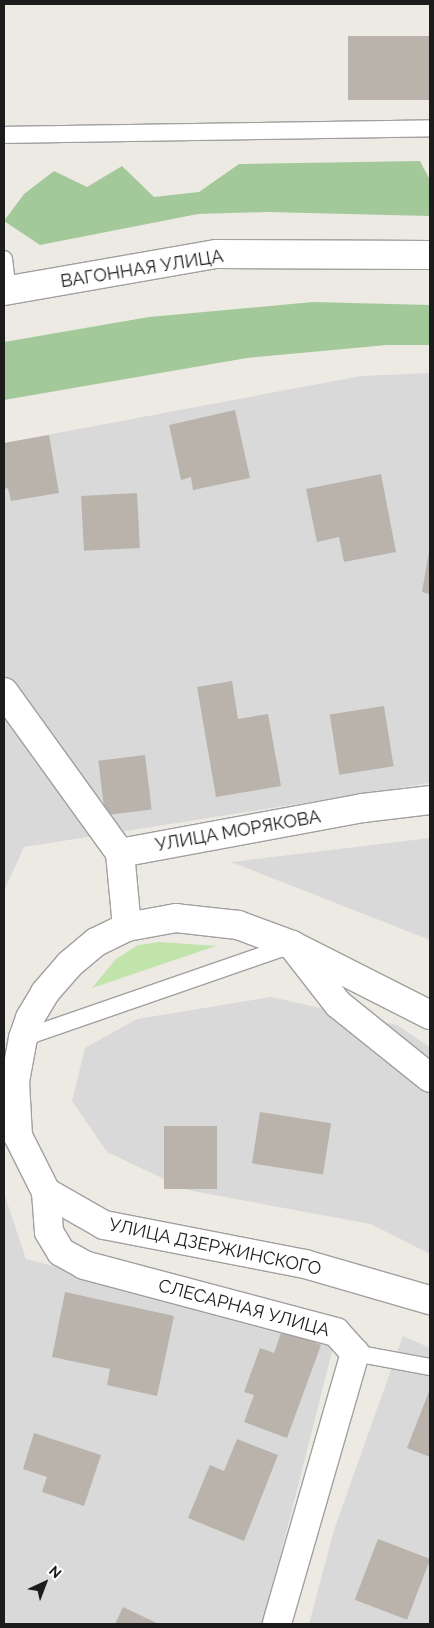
<!DOCTYPE html>
<meta charset="utf-8">
<style>
body{margin:0}
#map{position:relative;width:434px;height:1628px;overflow:hidden;background:#edeae3;font-family:Raleway,sans-serif}
div>[style]{position:absolute}
[style*='--x']{left:calc(var(--x)*1px);top:calc(var(--y)*1px);width:calc(var(--w)*1px);rotate:calc(var(--a)*1deg)}
.residential>*{inset:0;background:#dad9d9}
.grass>*{inset:0;background:#c1e3ac}
.forest>*{inset:0;background:#a3c99b}
.building>*{inset:0;background:#b9b3ac;transform-origin:0 0}
.roads{filter:drop-shadow(1px 0 #a0a0a0) drop-shadow(-1px 0 #a0a0a0) drop-shadow(0 1px #a0a0a0) drop-shadow(0 -1px #a0a0a0)}
.service>*{height:16px;margin:-8px;padding:0 8px;transform-origin:8px;border-radius:8px;background:#fff}
.minor>*{height:28px;margin:-14px;padding:0 14px;transform-origin:14px;border-radius:14px;background:#fff}
.tertiary>*{height:28px;margin:-14px;padding:0 14px;transform-origin:14px;border-radius:14px;background:#fff}
span{translate:-50% -50%;white-space:nowrap;text-align:center;line-height:1.15;-webkit-text-stroke:4px #fff;paint-order:stroke}
.street-label{font-size:18px;color:#1c1c1c}
.frame{position:absolute;inset:0;border:5px solid #1c1c1c;pointer-events:none}
.north{position:absolute;left:20px;top:1558px;width:50px;height:50px;-webkit-text-stroke:4px #fff;paint-order:stroke;rotate:43deg;font-size:14px;font-weight:700;line-height:20px;text-align:center;color:#1c1c1c}
.north::after{content:'';display:block;margin:auto;width:18px;height:22px;background:#1c1c1c;clip-path:polygon(50% 0,100% 100%,50% 72%,0 100%)}
</style>
<div id="map">
<div class="residential">
<i style="clip-path:polygon(430px 373px,430px 783px,24px 847px,4px 891px,4px 443px,361px 376px)"></i>
<i style="clip-path:polygon(430px 838px,430px 940px,231px 862px)"></i>
<i style="clip-path:polygon(271px 997px,397px 1025px,430px 1047px,430px 1254px,371px 1224px,187px 1190px,107px 1152px,72px 1101px,85px 1048px,137px 1019px)"></i>
<i style="clip-path:polygon(4px 1193px,26px 1259px,335px 1340px,263px 1624px,4px 1624px)"></i>
<i style="clip-path:polygon(403px 1336px,430px 1348px,430px 1624px,309px 1624px,334px 1530px)"></i>
</div>
<div class="grass">
<i style="clip-path:polygon(160px 942px,216px 946px,92px 988px,116px 959px,138px 945px)"></i>
</div>
<div class="forest">
<i style="clip-path:polygon(420px 161px,430px 180px,430px 216px,267px 212px,198px 214px,40px 245px,4px 221px,24px 194px,54px 171px,87px 187px,122px 166px,154px 197px,199px 192px,239px 164px)"></i>
<i style="clip-path:polygon(313px 302px,430px 305px,430px 345px,387px 345px,247px 358px,4px 400px,4px 342px,149px 317px)"></i>
</div>
<div class="building">
<i style="left:430px;top:36px;width:64px;height:82px;rotate:90deg"></i>
<i style="clip-path:polygon(235px 410px,250px 478px,193px 490px,191px 477px,181px 480px,169px 425px)"></i>
<i style="clip-path:polygon(49px 435px,59px 493px,11px 501px,8px 488px,4px 489px,4px 443px)"></i>
<i style="clip-path:polygon(381px 474px,396px 552px,344px 562px,339px 537px,317px 542px,306px 489px)"></i>
<i style="left:137px;top:493px;width:55px;height:56px;rotate:87deg"></i>
<i style="clip-path:polygon(429px 552px,430px 552px,430px 594px,422px 592px)"></i>
<i style="clip-path:polygon(232px 681px,238px 719px,268px 714px,281px 786px,216px 797px,197px 687px)"></i>
<i style="left:384px;top:706px;width:61px;height:55px;rotate:81deg"></i>
<i style="left:145px;top:755px;width:55px;height:47px;rotate:83deg"></i>
<i style="left:260px;top:1112px;width:72px;height:52px;rotate:9deg"></i>
<i style="left:164px;top:1126px;width:53px;height:63px"></i>
<i style="clip-path:polygon(65px 1292px,174px 1316px,157px 1396px,107px 1385px,110px 1369px,52px 1357px)"></i>
<i style="clip-path:polygon(282px 1330px,321px 1345px,287px 1438px,244px 1422px,254px 1395px,244px 1392px,260px 1348px,274px 1353px)"></i>
<i style="clip-path:polygon(430px 1389px,430px 1457px,407px 1448px)"></i>
<i style="clip-path:polygon(34px 1433px,101px 1455px,84px 1506px,42px 1492px,47px 1477px,23px 1469px)"></i>
<i style="clip-path:polygon(237px 1439px,278px 1455px,244px 1541px,188px 1518px,210px 1465px,224px 1471px)"></i>
<i style="left:378px;top:1539px;width:56px;height:65px;rotate:21deg"></i>
<i style="clip-path:polygon(123px 1607px,159px 1624px,115px 1624px)"></i>
</div>
<div class="roads">
<div class="service">
<i style="--x:4;--y:135;--w:426;--a:-0.9"></i>
<i style="--x:4;--y:259;--w:32;--a:83"></i>
<i style="--x:23;--y:1038;--w:285;--a:-19.1"></i>
<i style="--x:355;--y:1353;--w:76;--a:10.6"></i>
</div>
<div class="minor">
<i style="--x:4;--y:692;--w:198;--a:54.2"></i>
<i style="--x:127;--y:927;--w:74;--a:-95.4"></i>
<i style="--x:120;--y:853;--w:247;--a:-10.5"></i>
<i style="--x:363;--y:808;--w:67;--a:-6.8"></i>
<i style="--x:292;--y:945;--w:75;--a:52.1"></i>
<i style="--x:338;--y:1004;--w:118;--a:38.8"></i>
<i style="--x:46;--y:1192;--w:40;--a:85.7"></i>
<i style="--x:49;--y:1232;--w:23;--a:59"></i>
<i style="--x:61;--y:1252;--w:26;--a:29"></i>
<i style="--x:84;--y:1265;--w:261;--a:14.9"></i>
<i style="--x:336;--y:1332;--w:28;--a:48"></i>
<i style="--x:355;--y:1353;--w:282;--a:106.1"></i>
</div>
<div class="tertiary">
<i style="--x:4;--y:291;--w:215;--a:-9.9"></i>
<i style="--x:216;--y:254;--w:214;--a:0.3"></i>
<i style="--x:430;--y:1015;--w:155;--a:-153.1"></i>
<i style="--x:292;--y:945;--w:58;--a:-159.7"></i>
<i style="--x:238;--y:925;--w:62;--a:-173.6"></i>
<i style="--x:176;--y:918;--w:50;--a:169.6"></i>
<i style="--x:127;--y:927;--w:34;--a:154"></i>
<i style="--x:96;--y:942;--w:35;--a:140"></i>
<i style="--x:69;--y:965;--w:37;--a:131"></i>
<i style="--x:45;--y:993;--w:29;--a:121"></i>
<i style="--x:30;--y:1018;--w:21;--a:109"></i>
<i style="--x:23;--y:1038;--w:44;--a:100.5"></i>
<i style="--x:15;--y:1081;--w:55;--a:86.9"></i>
<i style="--x:18;--y:1136;--w:63;--a:63.4"></i>
<i style="--x:46;--y:1192;--w:67;--a:29.6"></i>
<i style="--x:104;--y:1225;--w:205;--a:11"></i>
<i style="--x:305;--y:1264;--w:130;--a:16.1"></i>
</div>
</div>
<div class="street-label">
<span style="left:142px;top:269px;rotate:-9deg">ВАГОННАЯ УЛИЦА</span>
<span style="left:238px;top:831px;rotate:-10deg">УЛИЦА МОРЯКОВА</span>
<span style="left:215px;top:1247px;rotate:12deg">УЛИЦА ДЗЕРЖИНСКОГО</span>
<span style="left:244px;top:1308px;rotate:15deg">СЛЕСАРНАЯ УЛИЦА</span>
</div>
<div class="frame"></div>
<div class="north">N</div>
</div>
